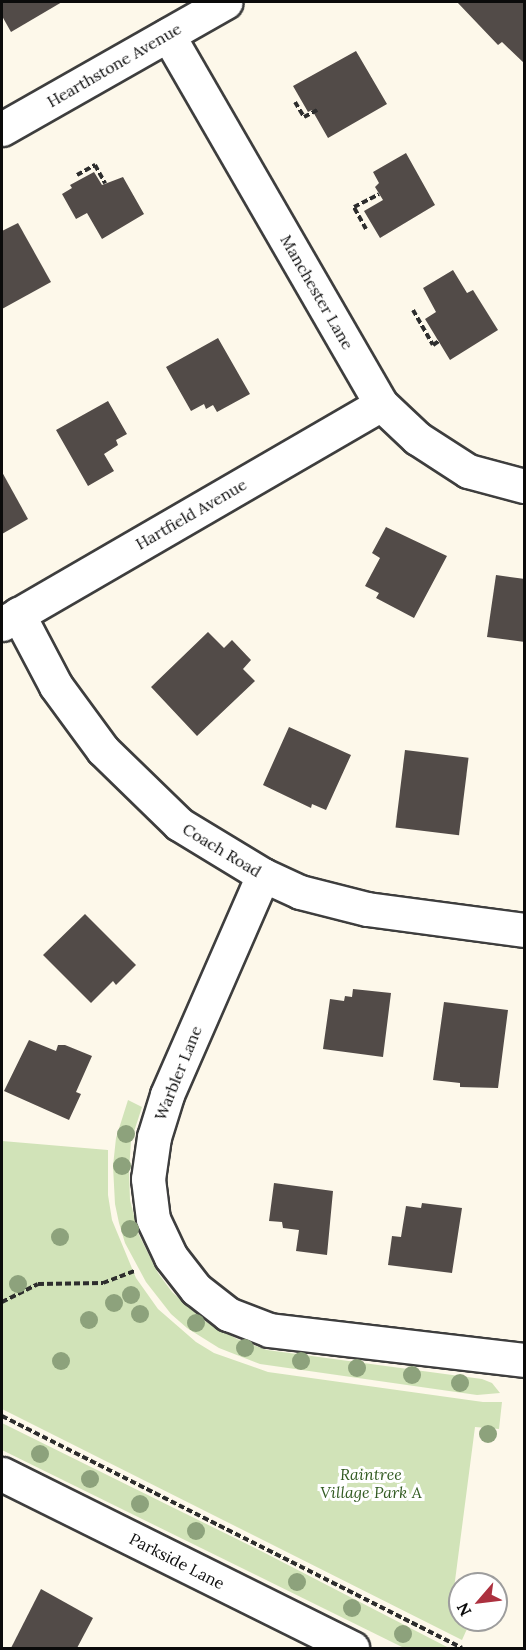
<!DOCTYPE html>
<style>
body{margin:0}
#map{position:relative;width:526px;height:1650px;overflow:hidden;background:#fdf8ea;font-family:Lora,serif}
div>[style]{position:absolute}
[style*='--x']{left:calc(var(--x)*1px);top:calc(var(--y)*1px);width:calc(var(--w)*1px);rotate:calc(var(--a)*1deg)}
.green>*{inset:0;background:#d1e3b8}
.building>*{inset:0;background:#524b48;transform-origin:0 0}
.path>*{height:4px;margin-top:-2px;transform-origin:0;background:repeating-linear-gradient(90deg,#2d2d2d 0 6px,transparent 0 9px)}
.roads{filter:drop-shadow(2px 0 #3e3e3e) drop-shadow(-2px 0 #3e3e3e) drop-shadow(0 2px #3e3e3e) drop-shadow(0 -2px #3e3e3e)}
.minor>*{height:33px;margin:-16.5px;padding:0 16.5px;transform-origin:16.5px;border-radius:16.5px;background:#fff}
.trees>*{width:18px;height:18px;margin:-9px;border-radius:50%;background:#8da27c}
span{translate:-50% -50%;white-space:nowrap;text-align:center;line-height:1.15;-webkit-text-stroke:6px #fff;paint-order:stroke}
.street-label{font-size:16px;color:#0b0b0b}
.park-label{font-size:16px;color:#325b22;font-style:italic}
.frame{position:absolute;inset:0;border:3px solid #0b0b0b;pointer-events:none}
.north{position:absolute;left:448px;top:1572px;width:60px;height:60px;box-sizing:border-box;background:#fff;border:2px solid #9d9d9d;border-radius:50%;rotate:242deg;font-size:16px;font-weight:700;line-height:24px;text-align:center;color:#0b0b0b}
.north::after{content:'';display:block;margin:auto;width:21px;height:27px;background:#ac313f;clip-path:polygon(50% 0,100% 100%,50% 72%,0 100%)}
</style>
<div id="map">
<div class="green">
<i style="clip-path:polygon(128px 1100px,142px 1107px,131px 1141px,129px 1171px,130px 1200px,139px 1235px,158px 1273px,172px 1292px,203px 1320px,237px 1339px,267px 1350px,482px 1379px,492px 1383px,500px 1393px,477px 1395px,260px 1364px,219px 1348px,187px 1328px,171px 1314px,146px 1282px,125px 1243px,119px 1223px,115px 1204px,113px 1166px,116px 1138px)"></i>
<i style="clip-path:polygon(2px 1141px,108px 1150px,108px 1195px,112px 1220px,136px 1278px,158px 1309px,196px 1342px,214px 1353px,268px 1372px,483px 1402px,502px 1402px,499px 1429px,475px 1427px,452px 1604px,460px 1606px,460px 1620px,471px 1620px,462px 1640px,2px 1409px)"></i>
<i style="clip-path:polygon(2px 1423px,261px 1551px,449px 1648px,404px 1648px,2px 1450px)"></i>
</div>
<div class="building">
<i style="clip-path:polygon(2px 2px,62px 2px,11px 32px,2px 16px)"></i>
<i style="clip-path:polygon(457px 2px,525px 2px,525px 64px,502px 42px,498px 45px)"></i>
<i style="clip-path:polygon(356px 51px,387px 104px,328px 138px,312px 110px,308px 112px,293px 86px)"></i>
<i style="clip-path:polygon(406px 153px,435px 205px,380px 238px,364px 211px,383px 200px,375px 187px,379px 183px,373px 172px)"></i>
<i style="clip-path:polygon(94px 172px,102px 185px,123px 177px,144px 214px,102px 239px,87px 213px,76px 219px,62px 194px,72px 188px,70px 185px)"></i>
<i style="clip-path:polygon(18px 223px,51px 282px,2px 309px,2px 231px)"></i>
<i style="clip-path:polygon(453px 270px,467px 293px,473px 290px,498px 330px,450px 360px,425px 319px,436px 312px,423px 288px)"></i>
<i style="clip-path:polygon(218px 338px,250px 394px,217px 412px,213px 405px,206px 409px,204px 404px,191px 411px,166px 367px)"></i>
<i style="clip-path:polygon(108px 401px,127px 434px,116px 440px,118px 445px,104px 454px,114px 471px,88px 486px,56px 430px)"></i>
<i style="clip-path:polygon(2px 472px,28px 519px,2px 534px)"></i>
<i style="clip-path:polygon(386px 527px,447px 556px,414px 618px,376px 598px,379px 593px,365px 586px,380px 558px,372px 553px)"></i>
<i style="clip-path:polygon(496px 575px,525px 579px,525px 642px,487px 637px)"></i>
<i style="clip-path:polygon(208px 632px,224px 648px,232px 640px,251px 660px,243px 669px,255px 681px,197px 736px,151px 687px)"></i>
<i style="clip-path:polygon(289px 727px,351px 755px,326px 810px,312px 804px,311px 808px,263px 785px)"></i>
<i style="left:405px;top:750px;width:64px;height:78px;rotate:7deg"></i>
<i style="clip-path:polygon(85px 914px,136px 965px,116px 985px,113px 981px,91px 1003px,43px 955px)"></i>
<i style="clip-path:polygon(353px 989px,391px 993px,383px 1057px,323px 1049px,330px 999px,344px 1001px,345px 996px,352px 997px)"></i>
<i style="clip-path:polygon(444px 1002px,508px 1010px,498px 1088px,460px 1087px,460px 1083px,433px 1080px)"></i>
<i style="clip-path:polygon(29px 1040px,56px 1051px,58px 1045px,65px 1045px,92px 1056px,76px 1092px,81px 1094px,69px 1120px,4px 1091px)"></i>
<i style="clip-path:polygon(274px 1183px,333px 1191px,327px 1255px,296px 1251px,299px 1230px,283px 1228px,282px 1222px,269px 1221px)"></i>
<i style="clip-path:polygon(422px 1203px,462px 1208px,452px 1273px,388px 1265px,392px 1236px,401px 1237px,406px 1206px,421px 1208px)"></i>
<i style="clip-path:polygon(41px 1589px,93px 1618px,77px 1648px,11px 1648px)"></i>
</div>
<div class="path">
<i style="--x:295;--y:102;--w:17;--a:59"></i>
<i style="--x:304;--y:117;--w:15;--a:-28"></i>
<i style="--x:77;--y:175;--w:21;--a:-29"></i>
<i style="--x:95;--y:165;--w:21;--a:61"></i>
<i style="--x:366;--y:229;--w:25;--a:-119"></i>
<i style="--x:354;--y:207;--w:28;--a:-27"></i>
<i style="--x:413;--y:310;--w:40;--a:60.3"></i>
<i style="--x:433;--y:345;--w:7;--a:-34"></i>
<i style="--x:2;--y:1302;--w:40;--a:-26.6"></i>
<i style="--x:38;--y:1284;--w:65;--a:-0.9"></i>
<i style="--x:103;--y:1283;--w:34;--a:-21"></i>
<i style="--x:2;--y:1416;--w:515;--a:26.76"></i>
</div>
<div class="roads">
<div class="minor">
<i style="--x:168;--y:35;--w:426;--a:60"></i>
<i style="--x:381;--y:404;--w:50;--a:43.4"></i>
<i style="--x:417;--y:438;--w:61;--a:32.9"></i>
<i style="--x:468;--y:471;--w:58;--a:15"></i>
<i style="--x:2;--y:129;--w:257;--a:-29.6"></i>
<i style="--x:18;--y:614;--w:81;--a:62.2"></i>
<i style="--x:56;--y:686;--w:79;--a:53.7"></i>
<i style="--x:103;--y:750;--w:106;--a:44.2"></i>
<i style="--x:179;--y:824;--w:98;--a:31.3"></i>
<i style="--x:263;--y:875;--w:41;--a:24.7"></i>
<i style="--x:300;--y:892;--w:69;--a:14.2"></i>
<i style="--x:367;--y:909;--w:158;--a:7.6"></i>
<i style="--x:2;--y:624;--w:438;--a:-30.1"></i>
<i style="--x:263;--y:875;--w:240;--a:113.6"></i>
<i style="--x:167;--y:1095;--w:44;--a:107.2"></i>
<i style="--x:154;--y:1137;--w:42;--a:98.1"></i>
<i style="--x:148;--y:1179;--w:40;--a:82.9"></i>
<i style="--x:153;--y:1219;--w:42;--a:64.7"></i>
<i style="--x:171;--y:1257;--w:41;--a:52"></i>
<i style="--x:196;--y:1289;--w:41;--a:38"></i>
<i style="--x:228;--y:1314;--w:44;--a:21.3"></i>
<i style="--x:269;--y:1330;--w:257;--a:6.7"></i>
<i style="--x:2;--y:1474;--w:391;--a:26.4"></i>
</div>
</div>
<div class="trees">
<i style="left:126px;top:1134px"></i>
<i style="left:122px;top:1166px"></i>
<i style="left:130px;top:1229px"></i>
<i style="left:60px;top:1237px"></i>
<i style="left:18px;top:1284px"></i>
<i style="left:131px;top:1295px"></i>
<i style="left:114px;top:1303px"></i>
<i style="left:140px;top:1314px"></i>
<i style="left:89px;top:1320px"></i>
<i style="left:196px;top:1323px"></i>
<i style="left:245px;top:1348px"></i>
<i style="left:61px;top:1361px"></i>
<i style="left:301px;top:1361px"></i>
<i style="left:357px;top:1368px"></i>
<i style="left:412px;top:1375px"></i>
<i style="left:460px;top:1383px"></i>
<i style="left:488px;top:1434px"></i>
<i style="left:40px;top:1454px"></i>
<i style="left:90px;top:1479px"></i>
<i style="left:140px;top:1504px"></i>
<i style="left:196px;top:1531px"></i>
<i style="left:297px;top:1582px"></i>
<i style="left:352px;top:1608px"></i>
<i style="left:403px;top:1634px"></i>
</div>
<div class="street-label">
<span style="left:114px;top:65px;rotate:-30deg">Hearthstone Avenue</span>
<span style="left:317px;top:292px;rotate:60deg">Manchester Lane</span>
<span style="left:191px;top:514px;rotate:-30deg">Hartfield Avenue</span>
<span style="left:222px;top:850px;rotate:31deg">Coach Road</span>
<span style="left:178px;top:1073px;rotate:-68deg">Warbler Lane</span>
<span style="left:177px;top:1561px;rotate:27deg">Parkside Lane</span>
</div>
<div class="park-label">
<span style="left:371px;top:1483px">Raintree<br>Village Park A</span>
</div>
<div class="frame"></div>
<div class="north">N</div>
</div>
